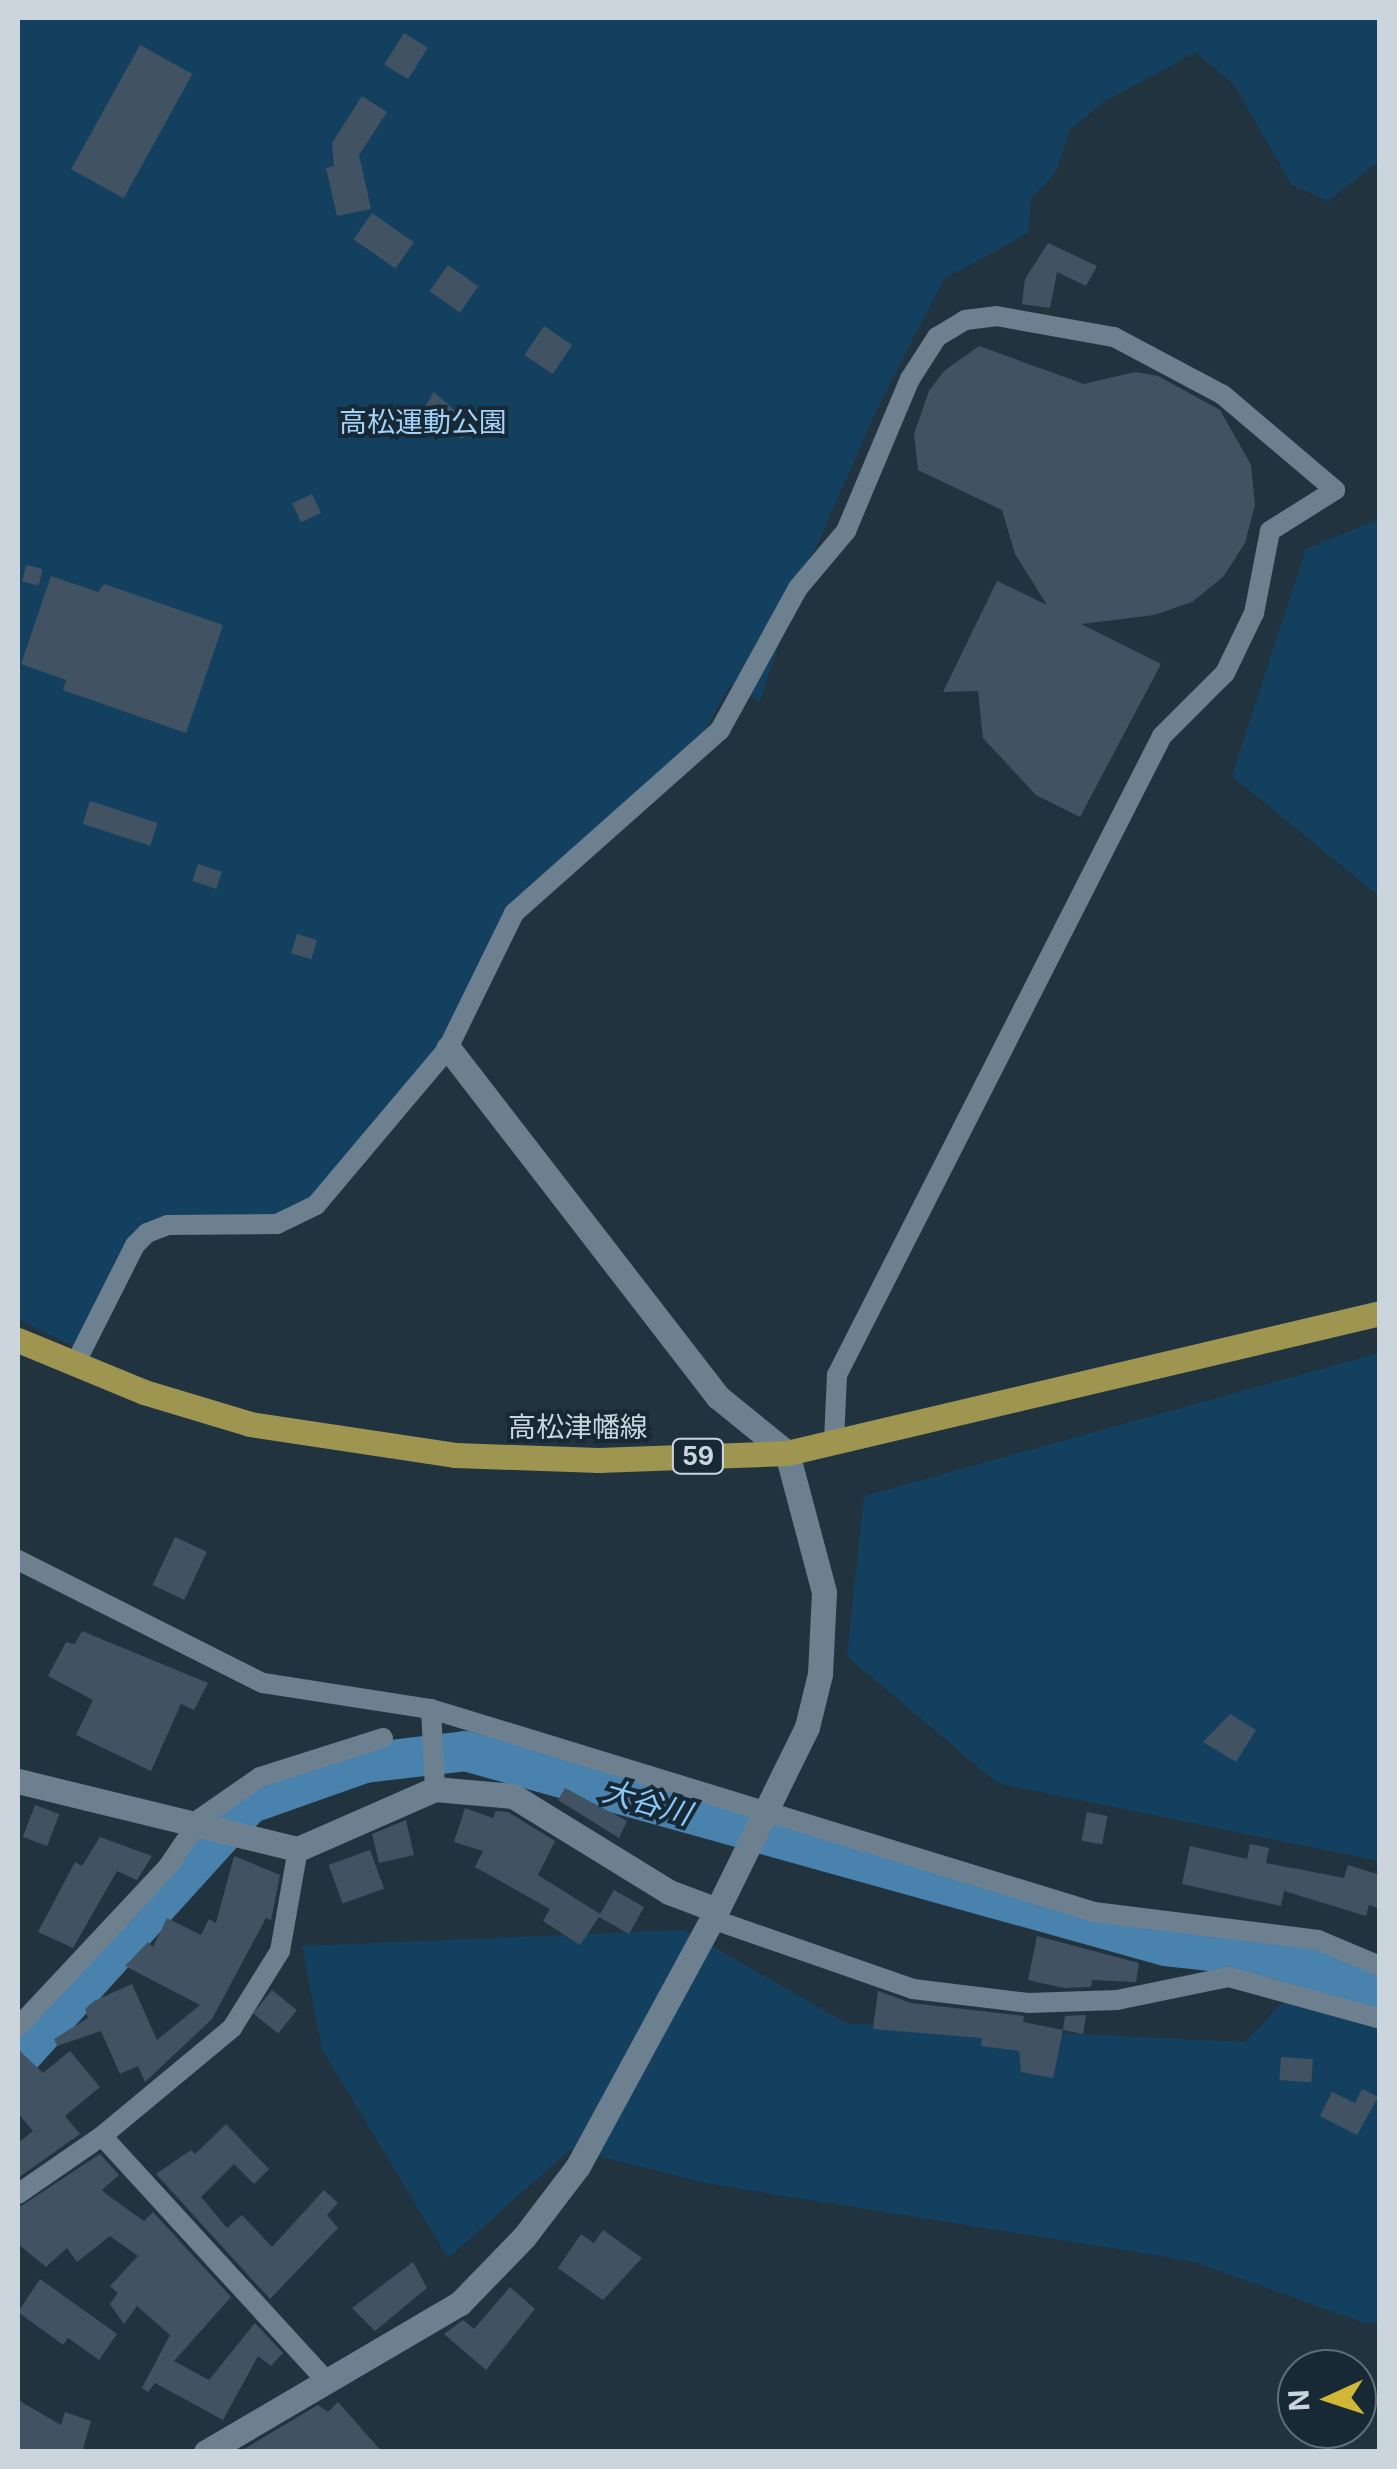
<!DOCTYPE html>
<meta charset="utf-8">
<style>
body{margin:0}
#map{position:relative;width:1397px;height:2469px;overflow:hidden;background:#223340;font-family:Inter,"Noto Sans JP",sans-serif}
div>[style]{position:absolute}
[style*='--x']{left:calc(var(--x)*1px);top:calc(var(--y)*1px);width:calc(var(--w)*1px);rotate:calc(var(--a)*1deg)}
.green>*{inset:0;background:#14405f}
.river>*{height:40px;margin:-20px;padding:0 20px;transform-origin:20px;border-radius:20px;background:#4a82ae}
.building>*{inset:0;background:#415362;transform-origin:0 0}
.street>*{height:20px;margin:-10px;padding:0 10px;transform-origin:10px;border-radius:10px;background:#6d808f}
.secondary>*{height:25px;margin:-12.5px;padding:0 12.5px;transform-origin:12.5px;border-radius:12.5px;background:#6d808f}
.primary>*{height:25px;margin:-12.5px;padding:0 12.5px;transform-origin:12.5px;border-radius:12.5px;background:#9e9650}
span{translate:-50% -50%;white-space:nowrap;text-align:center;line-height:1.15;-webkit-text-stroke:8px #182936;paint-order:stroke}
.shield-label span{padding:2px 8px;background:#182936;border:2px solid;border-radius:8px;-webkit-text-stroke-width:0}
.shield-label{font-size:25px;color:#cbd5de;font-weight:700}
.park-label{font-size:28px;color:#a3d1f7}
.street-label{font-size:28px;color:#cbd5de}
.water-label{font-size:30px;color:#8ac8fa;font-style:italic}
.frame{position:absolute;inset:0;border:20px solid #cbd5de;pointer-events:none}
.north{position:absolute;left:1277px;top:2349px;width:100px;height:100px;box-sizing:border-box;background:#182936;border:2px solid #606e79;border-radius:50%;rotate:267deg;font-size:28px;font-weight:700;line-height:40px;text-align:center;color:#cbd5de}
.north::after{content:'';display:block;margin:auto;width:35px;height:45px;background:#d2b635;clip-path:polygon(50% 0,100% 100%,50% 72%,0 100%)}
</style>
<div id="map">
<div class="green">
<i style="clip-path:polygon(18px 18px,1379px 18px,1379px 161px,1328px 201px,1292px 185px,1234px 85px,1196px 52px,1105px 101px,1070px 130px,1055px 173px,1031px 198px,1028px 233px,944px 279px,878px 407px,798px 588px,760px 701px,731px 684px,703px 733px,508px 905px,452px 1028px,311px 1203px,277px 1218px,156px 1219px,131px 1233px,77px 1348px,18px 1319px)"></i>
<i style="clip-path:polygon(1379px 519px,1379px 896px,1232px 776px,1306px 549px)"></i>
<i style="clip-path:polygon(1379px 1353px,1379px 1861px,997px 1783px,847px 1656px,864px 1496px)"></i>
<i style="clip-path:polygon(684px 1930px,846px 2023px,1245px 2042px,1281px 2004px,1379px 1981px,1379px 2323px,1367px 2324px,1192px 2261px,711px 2184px,571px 2149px,448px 2258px,322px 2049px,302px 1946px)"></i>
</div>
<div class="river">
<i style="--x:18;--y:2059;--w:344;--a:-47.8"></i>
<i style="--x:249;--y:1804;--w:123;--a:-19.5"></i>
<i style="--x:365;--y:1763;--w:101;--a:-6.8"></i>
<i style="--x:465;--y:1751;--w:728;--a:15.55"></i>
<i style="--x:1166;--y:1946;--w:108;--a:6.4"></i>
<i style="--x:1273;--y:1958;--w:112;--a:16.7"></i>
</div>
<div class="building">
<i style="left:404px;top:33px;width:28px;height:37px;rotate:32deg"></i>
<i style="left:140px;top:45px;width:60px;height:142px;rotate:29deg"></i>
<i style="clip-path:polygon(362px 96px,387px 112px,359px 155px,371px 209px,337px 216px,326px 168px,334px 166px,332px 143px)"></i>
<i style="left:372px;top:213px;width:51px;height:32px;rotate:35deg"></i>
<i style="clip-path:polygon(1048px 243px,1097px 266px,1086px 286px,1057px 272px,1050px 308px,1022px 304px,1025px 279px)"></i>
<i style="left:448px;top:265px;width:37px;height:32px;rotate:35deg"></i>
<i style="left:544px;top:326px;width:34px;height:35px;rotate:34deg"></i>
<i style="clip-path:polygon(979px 346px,1084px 384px,1135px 372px,1158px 376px,1220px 410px,1251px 465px,1255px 505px,1245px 543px,1223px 577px,1192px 602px,1154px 615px,1081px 624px,1161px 664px,1080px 817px,1036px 795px,983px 738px,978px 691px,943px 692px,997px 581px,1047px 605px,1015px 554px,1002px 510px,918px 470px,914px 434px,929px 391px,944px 371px)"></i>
<i style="clip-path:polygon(434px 392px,473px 427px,462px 439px,423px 410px)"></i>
<i style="left:312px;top:494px;width:21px;height:22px;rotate:65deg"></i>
<i style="left:26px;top:565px;width:17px;height:17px;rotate:13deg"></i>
<i style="clip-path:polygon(51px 576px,98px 592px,104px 584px,223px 625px,186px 733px,63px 690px,66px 680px,21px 664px)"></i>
<i style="left:90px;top:801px;width:71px;height:24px;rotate:18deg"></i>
<i style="left:198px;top:864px;width:25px;height:18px;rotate:18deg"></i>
<i style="left:297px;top:934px;width:21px;height:20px;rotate:17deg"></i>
<i style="left:175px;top:1537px;width:35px;height:53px;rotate:25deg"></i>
<i style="clip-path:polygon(82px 1631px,208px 1683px,194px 1710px,181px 1704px,151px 1771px,76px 1735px,93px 1700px,48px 1676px,66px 1642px,75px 1644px)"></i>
<i style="clip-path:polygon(1230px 1714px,1256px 1730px,1236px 1762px,1203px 1742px)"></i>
<i style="clip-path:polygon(565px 1788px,627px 1821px,619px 1838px,558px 1800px)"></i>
<i style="left:35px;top:1805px;width:26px;height:34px;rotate:21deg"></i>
<i style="clip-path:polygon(465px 1808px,493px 1818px,496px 1811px,508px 1812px,555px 1841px,538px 1875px,600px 1914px,614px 1890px,644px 1907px,629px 1934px,599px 1917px,580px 1945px,543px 1921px,550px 1909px,475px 1867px,483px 1851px,454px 1842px)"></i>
<i style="left:1087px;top:1812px;width:21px;height:29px;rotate:11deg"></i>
<i style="clip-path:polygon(406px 1820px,414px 1855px,379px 1863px,372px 1834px)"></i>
<i style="clip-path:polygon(100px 1837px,152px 1856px,137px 1880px,117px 1871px,73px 1948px,38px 1932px,75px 1862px,82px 1866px)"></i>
<i style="clip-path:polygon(1250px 1844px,1269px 1848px,1266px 1863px,1344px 1878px,1348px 1865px,1380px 1875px,1380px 1909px,1369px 1905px,1366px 1916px,1284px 1891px,1281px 1906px,1182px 1884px,1190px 1846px,1247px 1859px)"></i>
<i style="left:370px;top:1850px;width:41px;height:44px;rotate:70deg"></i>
<i style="clip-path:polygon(234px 1856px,280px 1875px,271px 1920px,266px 1918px,212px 2019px,145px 2082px,138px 2066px,120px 2074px,101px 2031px,57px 2046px,54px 2039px,88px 2018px,85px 2009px,94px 2001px,132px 1984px,157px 2040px,200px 2005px,125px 1966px,148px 1942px,153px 1947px,167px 1918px,201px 1935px,209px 1919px,216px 1923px)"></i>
<i style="clip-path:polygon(1037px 1936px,1139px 1963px,1136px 1982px,1092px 1980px,1091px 1987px,1064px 1988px,1028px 1980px)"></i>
<i style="left:272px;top:1990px;width:32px;height:30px;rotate:39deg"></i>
<i style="clip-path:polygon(878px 1991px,911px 2003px,1024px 2016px,1023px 2022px,1063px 2030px,1053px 2078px,1021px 2072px,1019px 2051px,981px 2046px,982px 2038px,873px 2029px)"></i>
<i style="clip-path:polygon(1086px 2015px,1083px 2034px,1063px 2030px,1065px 2016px)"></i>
<i style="clip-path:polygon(18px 2049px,43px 2073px,70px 2051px,100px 2087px,65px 2116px,80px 2134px,18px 2178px,18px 2143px,33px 2131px,18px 2113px)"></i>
<i style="left:1281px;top:2057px;width:32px;height:23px;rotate:4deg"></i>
<i style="clip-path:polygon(1362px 2089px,1378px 2097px,1357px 2135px,1320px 2116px,1332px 2092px,1355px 2103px)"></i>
<i style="clip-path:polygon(226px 2124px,269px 2169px,254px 2184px,234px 2164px,201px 2197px,227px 2228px,242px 2215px,272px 2247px,324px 2190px,338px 2203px,327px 2215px,338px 2228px,270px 2299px,156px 2174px,191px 2150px,195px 2154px)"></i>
<i style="clip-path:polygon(100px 2154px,119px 2175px,102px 2190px,106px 2194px,144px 2221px,153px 2212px,231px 2297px,174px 2361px,209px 2380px,255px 2323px,283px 2353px,271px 2366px,258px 2356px,223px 2420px,155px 2383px,148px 2392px,142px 2388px,170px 2335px,137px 2306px,124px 2324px,110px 2304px,118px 2293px,110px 2286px,138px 2256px,110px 2236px,77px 2262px,67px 2248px,46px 2267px,18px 2244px,18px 2208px)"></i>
<i style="clip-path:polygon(603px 2230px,642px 2258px,603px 2300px,558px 2268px,581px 2234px,594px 2243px)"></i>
<i style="clip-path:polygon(413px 2262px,427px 2288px,375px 2331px,352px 2308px)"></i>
<i style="clip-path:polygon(40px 2279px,117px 2334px,99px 2360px,68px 2338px,63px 2345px,18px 2312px)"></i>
<i style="clip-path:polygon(510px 2287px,535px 2309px,486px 2370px,444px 2334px,463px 2320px,474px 2329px)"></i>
<i style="clip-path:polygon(18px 2400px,61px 2425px,65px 2412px,91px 2421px,82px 2452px,18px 2452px)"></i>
<i style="clip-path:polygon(338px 2402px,382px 2452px,239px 2452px,318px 2405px,328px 2412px)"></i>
</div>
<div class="street">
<i style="--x:75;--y:1364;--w:133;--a:-63.2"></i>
<i style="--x:135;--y:1245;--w:17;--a:-45"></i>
<i style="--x:147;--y:1233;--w:22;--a:-21"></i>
<i style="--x:168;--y:1225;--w:109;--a:-0.5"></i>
<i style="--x:277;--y:1224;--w:43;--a:-26"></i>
<i style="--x:316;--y:1205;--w:205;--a:-49.9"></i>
<i style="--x:448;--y:1048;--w:150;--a:-63.9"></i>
<i style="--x:514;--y:913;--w:276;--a:-41.6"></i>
<i style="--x:720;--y:730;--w:162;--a:-61.2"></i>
<i style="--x:798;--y:588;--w:75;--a:-49.9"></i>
<i style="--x:846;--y:531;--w:165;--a:-67.2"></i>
<i style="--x:910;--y:379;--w:50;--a:-57.3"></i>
<i style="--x:937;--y:337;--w:33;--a:-31"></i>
<i style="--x:965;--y:320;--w:31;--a:-7"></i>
<i style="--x:996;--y:316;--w:120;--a:10.1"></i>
<i style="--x:1114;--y:337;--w:123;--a:28"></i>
<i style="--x:1223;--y:395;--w:147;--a:40.3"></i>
<i style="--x:1335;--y:490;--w:77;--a:147.8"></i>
<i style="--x:1270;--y:531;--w:84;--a:101"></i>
<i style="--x:1254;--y:613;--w:67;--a:115.8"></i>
<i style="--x:1225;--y:673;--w:89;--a:135"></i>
<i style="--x:1162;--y:736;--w:717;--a:116.96"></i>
<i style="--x:837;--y:1375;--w:67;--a:92.6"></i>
<i style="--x:18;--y:1560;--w:274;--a:26.7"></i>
<i style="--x:263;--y:1683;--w:170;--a:8.8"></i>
<i style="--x:431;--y:1709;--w:80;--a:87.1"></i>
<i style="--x:431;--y:1709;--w:693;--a:17.02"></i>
<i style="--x:1094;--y:1912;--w:226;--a:7.1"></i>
<i style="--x:1318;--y:1940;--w:67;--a:22.8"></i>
<i style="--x:712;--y:1919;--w:213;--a:19.2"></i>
<i style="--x:913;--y:1989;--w:116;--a:6.9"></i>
<i style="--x:1028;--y:2003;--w:89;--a:-1.9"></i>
<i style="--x:1117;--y:2000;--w:114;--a:-11.6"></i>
<i style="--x:1229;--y:1977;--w:157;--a:15.5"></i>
<i style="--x:18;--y:2027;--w:218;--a:-46.9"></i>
<i style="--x:167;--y:1868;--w:60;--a:-55.8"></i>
<i style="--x:201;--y:1818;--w:72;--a:-34.8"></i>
<i style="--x:260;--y:1777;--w:129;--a:-17.6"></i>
<i style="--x:102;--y:2136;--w:330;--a:47.5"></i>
<i style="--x:18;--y:2194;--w:102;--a:-34.6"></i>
<i style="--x:102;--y:2136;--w:169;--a:-39.7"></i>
<i style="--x:232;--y:2028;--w:91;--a:-58.1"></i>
<i style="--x:280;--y:1951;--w:104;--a:-80"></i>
</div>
<div class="secondary">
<i style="--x:18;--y:1781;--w:288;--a:13.7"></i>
<i style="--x:298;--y:1849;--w:150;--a:-23.7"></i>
<i style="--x:435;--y:1789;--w:78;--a:5.1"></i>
<i style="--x:513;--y:1796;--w:183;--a:31.6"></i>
<i style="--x:669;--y:1892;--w:51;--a:20.6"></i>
<i style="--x:206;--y:2452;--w:294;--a:-30.4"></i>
<i style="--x:460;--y:2303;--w:92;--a:-45.9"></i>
<i style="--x:524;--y:2237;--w:89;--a:-52.7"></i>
<i style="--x:578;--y:2166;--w:291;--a:-61.5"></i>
<i style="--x:717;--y:1910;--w:204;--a:-63.8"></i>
<i style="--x:807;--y:1727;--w:55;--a:-76.2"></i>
<i style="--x:820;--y:1674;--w:82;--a:-87.2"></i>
<i style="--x:824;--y:1592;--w:144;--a:-104.9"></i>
<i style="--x:787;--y:1453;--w:89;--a:-140.9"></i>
<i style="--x:718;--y:1397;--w:441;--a:-127.7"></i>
</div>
<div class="primary">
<i style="--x:18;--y:1340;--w:136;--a:22.4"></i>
<i style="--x:144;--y:1392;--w:111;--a:16.8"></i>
<i style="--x:250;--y:1424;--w:207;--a:8.6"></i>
<i style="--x:455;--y:1455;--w:143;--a:2"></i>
<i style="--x:598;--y:1460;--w:189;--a:-2.1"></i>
<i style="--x:787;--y:1453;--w:609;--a:-13.28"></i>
</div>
<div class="shield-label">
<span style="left:698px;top:1456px">59</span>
</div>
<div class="park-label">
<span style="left:423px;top:422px">高松運動公園</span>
</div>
<div class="street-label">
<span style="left:578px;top:1427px">高松津幡線</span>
</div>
<div class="water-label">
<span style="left:647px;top:1802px;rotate:16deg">大谷川</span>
</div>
<div class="frame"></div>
<div class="north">N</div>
</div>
